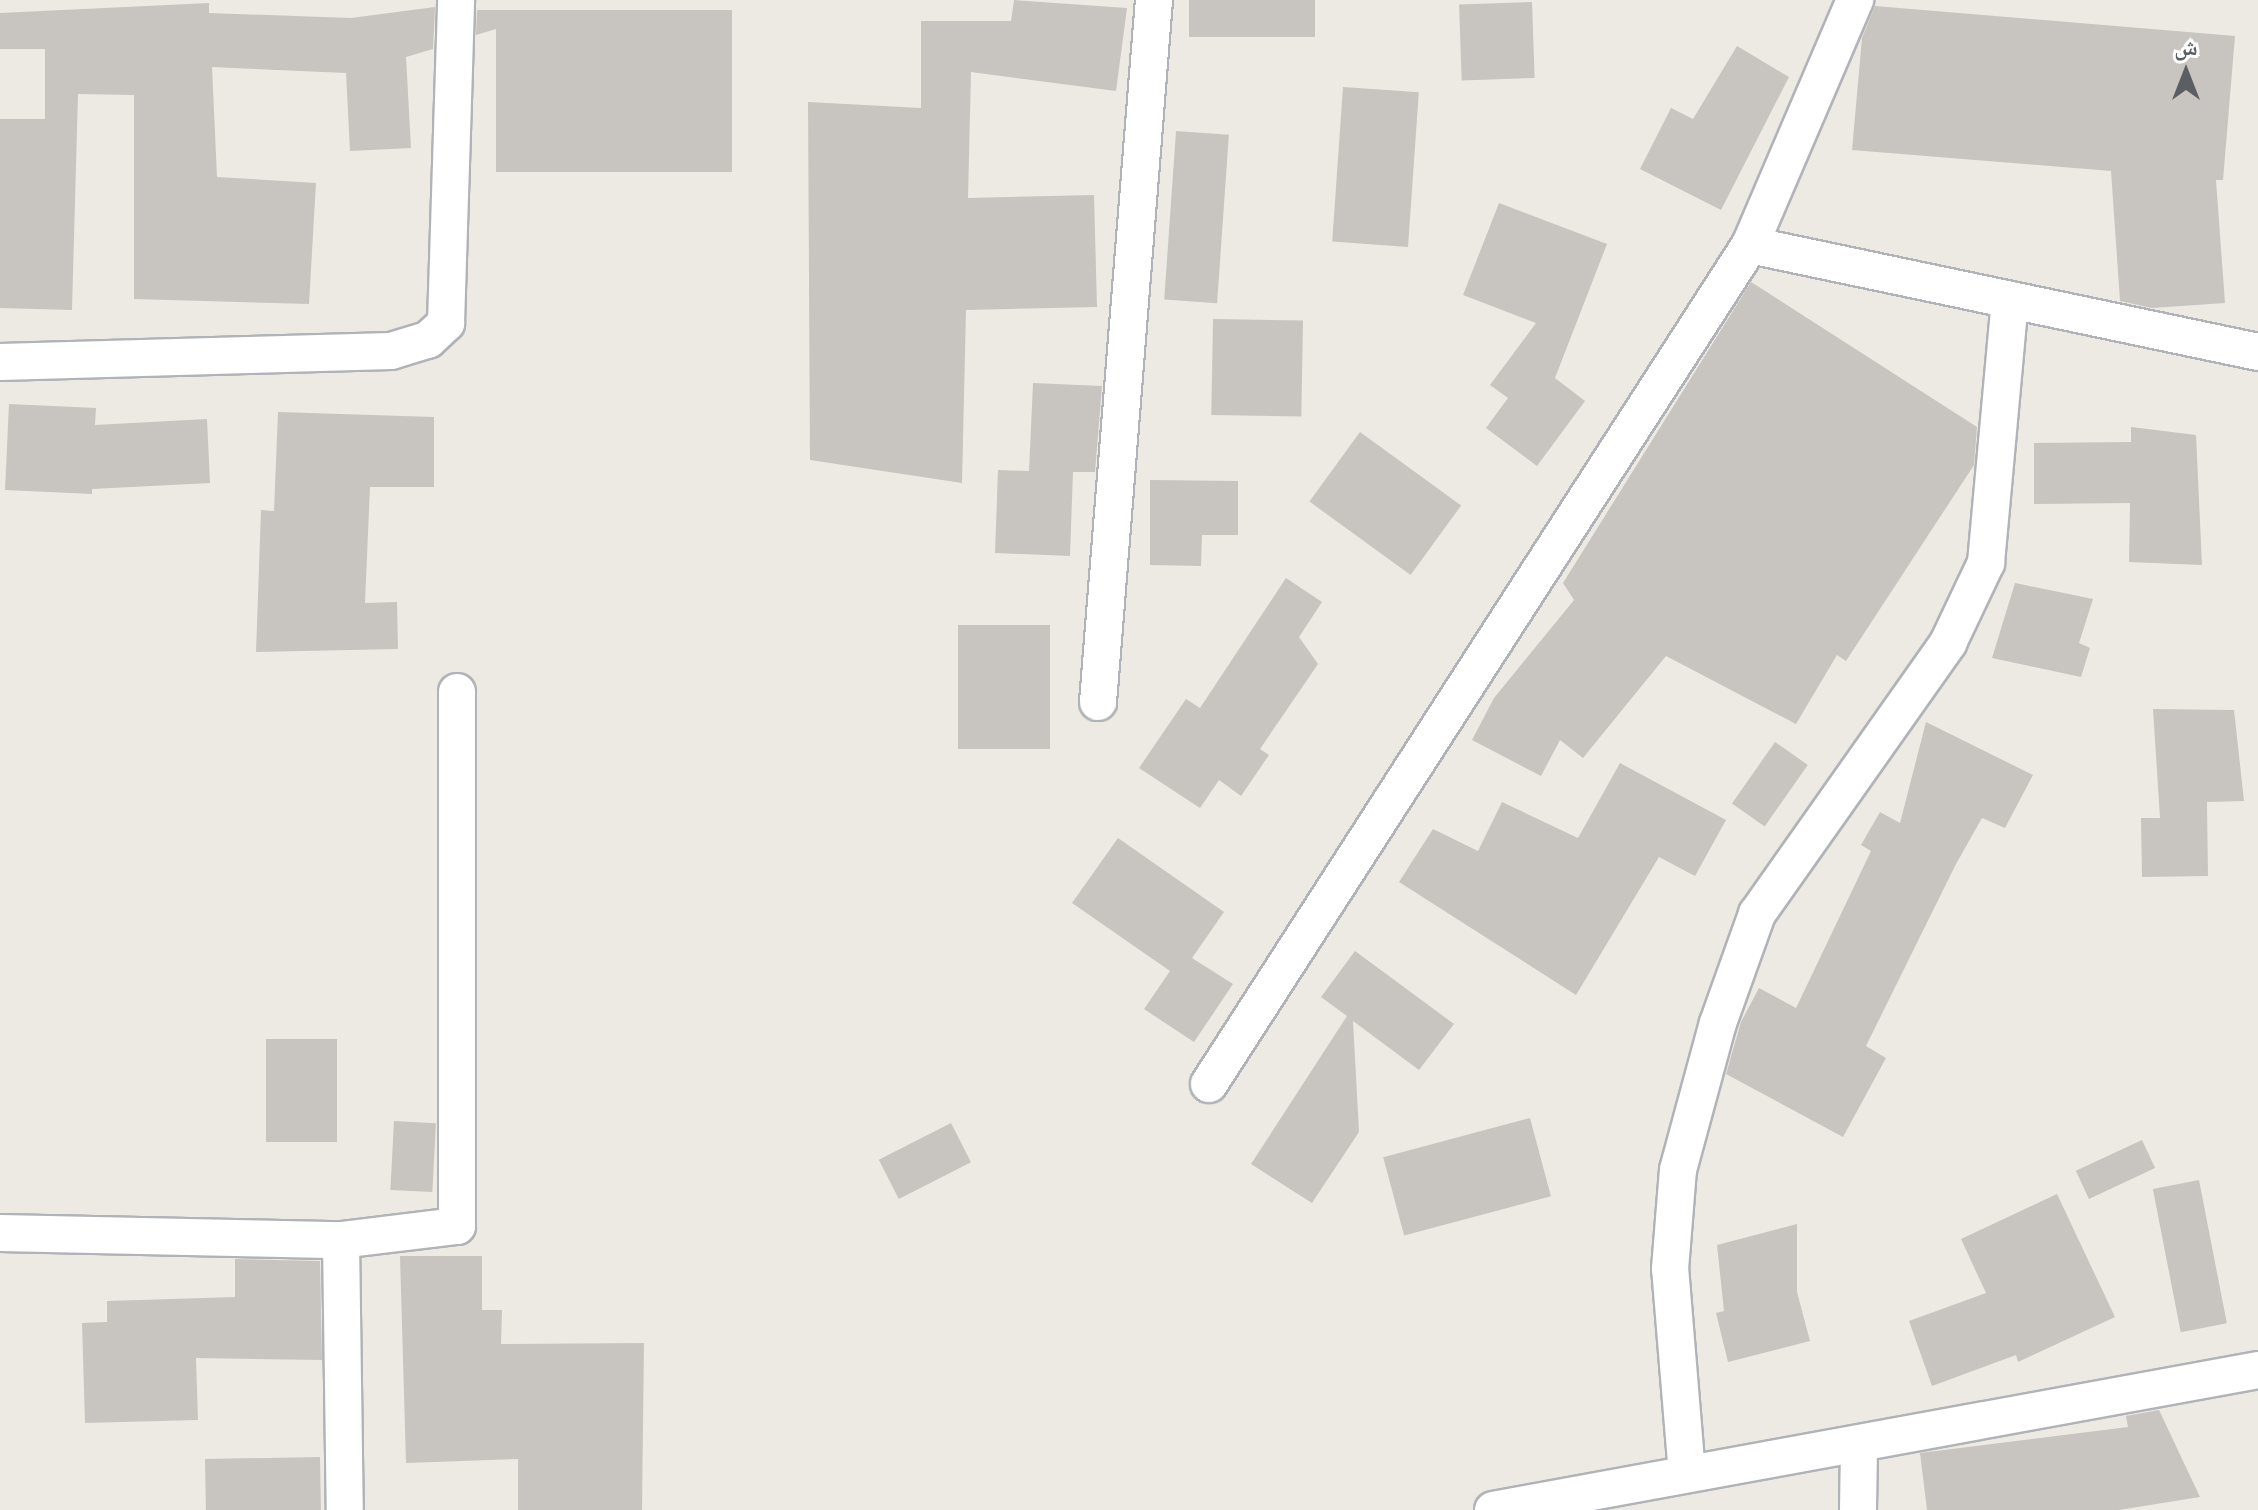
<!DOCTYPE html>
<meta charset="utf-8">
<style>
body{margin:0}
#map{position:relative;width:2258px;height:1510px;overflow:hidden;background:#eceae3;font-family:Roboto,"Noto Naskh Arabic",sans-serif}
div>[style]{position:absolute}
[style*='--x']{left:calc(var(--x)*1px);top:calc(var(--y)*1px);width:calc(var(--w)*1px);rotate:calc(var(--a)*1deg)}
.building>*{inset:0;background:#c8c5c0;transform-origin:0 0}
.roads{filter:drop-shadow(2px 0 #b0b3b7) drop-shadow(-2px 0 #b0b3b7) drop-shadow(0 2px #b0b3b7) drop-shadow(0 -2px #b0b3b7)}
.street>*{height:36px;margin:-18px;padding:0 18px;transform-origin:18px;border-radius:18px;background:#fff}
span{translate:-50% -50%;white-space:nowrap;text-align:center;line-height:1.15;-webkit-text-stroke:6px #fff;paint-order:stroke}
.north{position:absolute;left:2146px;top:32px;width:80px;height:80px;-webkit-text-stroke:6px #fff;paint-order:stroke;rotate:0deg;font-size:22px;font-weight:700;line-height:32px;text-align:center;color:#5b5e62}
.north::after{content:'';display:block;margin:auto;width:28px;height:36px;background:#5b5e62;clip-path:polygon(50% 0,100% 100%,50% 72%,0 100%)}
</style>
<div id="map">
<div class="building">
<i style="clip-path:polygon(1014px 0,1127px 8px,1116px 91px,971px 72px,968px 198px,1094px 195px,1097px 307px,966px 310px,962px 483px,810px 460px,808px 102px,921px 108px,921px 21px,1011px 21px)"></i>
<i style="left:1189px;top:0;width:126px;height:37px"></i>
<i style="left:1532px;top:2px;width:76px;height:73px;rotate:88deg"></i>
<i style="clip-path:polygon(209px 3px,209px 13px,351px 18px,435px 7px,433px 49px,406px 57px,411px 148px,350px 151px,346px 73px,212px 67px,217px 177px,316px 183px,309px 304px,134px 299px,134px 95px,78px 94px,72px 310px,0 308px,0 119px,45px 119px,45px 49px,0 49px,0 13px)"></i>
<i style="clip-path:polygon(1875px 6px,2235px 36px,2223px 180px,2216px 180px,2225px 303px,2152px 308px,2120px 301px,2111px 171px,1852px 150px,1862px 38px)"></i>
<i style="clip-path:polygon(477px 10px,732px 10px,732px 172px,496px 172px,496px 29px,476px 35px)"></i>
<i style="clip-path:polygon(1737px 46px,1789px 77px,1721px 210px,1640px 169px,1671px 108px,1693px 119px)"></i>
<i style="left:1343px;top:87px;width:76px;height:155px;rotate:4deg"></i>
<i style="left:1176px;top:131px;width:53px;height:169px;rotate:4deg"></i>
<i style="clip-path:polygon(1499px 203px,1607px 244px,1555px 378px,1585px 401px,1537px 466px,1486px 428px,1508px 398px,1490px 385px,1536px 323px,1463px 295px)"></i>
<i style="clip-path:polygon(1751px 282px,1977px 427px,1974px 465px,1846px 661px,1837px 655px,1796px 724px,1666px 656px,1583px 758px,1560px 740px,1541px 776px,1472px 740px,1494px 698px,1574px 600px,1563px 583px)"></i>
<i style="left:1213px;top:319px;width:90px;height:96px;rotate:1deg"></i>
<i style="clip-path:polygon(1033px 383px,1102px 386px,1095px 472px,1073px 472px,1070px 556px,995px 553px,998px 470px,1029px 471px)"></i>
<i style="clip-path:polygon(9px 404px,96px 408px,95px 425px,207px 419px,210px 483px,92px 489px,92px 494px,5px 490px)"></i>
<i style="clip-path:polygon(278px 412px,434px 417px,434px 487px,370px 487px,365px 603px,397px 602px,398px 649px,256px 652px,261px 510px,274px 511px)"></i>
<i style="clip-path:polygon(2131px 427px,2196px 435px,2202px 565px,2129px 562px,2130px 503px,2034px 504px,2034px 443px,2131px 442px)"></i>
<i style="left:1360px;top:432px;width:125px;height:86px;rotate:36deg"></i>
<i style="clip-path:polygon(1150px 480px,1238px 481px,1238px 535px,1202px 535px,1201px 566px,1150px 565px)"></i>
<i style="clip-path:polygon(1286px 578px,1322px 602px,1299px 637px,1318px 664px,1260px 749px,1269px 755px,1241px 796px,1219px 780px,1200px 808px,1139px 768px,1186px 699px,1200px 708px)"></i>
<i style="clip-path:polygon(2015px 583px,2093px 599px,2079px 643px,2090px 648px,2081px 677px,1992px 658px)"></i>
<i style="left:958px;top:625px;width:92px;height:124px"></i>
<i style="clip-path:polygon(2153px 709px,2234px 710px,2244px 801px,2207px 802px,2208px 876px,2142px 877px,2141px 818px,2160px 818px)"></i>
<i style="clip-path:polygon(1926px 722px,2033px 775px,2005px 828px,1982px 818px,1956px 864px,1866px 1046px,1886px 1058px,1843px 1137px,1726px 1074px,1741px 1022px,1759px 988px,1796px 1008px,1871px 851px,1861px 845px,1880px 812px,1900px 823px)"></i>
<i style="left:1775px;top:742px;width:40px;height:75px;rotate:35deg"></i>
<i style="clip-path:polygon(1620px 763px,1726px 820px,1695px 876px,1659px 857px,1576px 995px,1399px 882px,1433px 829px,1478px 851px,1502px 802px,1578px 838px)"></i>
<i style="clip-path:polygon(1118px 838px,1224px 912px,1192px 958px,1233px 984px,1194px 1042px,1144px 1009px,1170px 971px,1072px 903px)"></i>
<i style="clip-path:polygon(1355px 951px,1454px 1024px,1419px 1070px,1353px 1021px,1359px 1132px,1312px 1203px,1251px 1164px,1347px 1016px,1321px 997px)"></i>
<i style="left:266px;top:1039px;width:71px;height:103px"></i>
<i style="left:1530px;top:1118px;width:81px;height:152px;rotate:75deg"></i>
<i style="left:394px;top:1121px;width:42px;height:69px;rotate:3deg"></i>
<i style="left:951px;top:1123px;width:44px;height:81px;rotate:63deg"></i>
<i style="left:2142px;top:1140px;width:31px;height:73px;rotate:65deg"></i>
<i style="left:2199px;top:1180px;width:146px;height:47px;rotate:79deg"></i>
<i style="clip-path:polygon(2057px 1194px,2115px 1317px,2018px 1362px,2016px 1355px,1932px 1386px,1909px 1321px,1986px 1293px,1961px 1239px)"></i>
<i style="clip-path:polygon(1797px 1224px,1797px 1292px,1810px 1341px,1728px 1362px,1716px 1313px,1724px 1311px,1717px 1245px)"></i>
<i style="clip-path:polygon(400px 1256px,482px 1256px,482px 1310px,502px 1310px,501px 1344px,644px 1343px,642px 1510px,518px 1510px,518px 1459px,406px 1463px)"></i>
<i style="clip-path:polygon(235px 1259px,320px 1261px,322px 1360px,196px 1358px,198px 1420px,85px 1423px,82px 1323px,107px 1322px,107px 1301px,235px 1297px)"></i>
<i style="clip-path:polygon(2159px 1410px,2200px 1497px,2119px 1510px,1927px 1510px,1920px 1453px,2128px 1427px,2126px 1416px)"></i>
<i style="left:320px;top:1457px;width:53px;height:115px;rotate:89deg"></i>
</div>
<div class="roads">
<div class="street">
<i style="--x:1750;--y:245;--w:519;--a:11.89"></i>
<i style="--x:0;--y:362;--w:391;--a:-1.6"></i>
<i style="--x:391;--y:351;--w:39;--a:-17"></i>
<i style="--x:428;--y:340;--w:25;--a:-43"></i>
<i style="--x:446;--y:323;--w:323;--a:-88.2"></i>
<i style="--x:1098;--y:702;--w:704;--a:-85.44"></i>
<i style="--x:1209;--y:1084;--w:998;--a:-57.19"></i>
<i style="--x:1750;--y:245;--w:267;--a:-66.8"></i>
<i style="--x:0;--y:1233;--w:341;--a:1.2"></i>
<i style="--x:341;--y:1240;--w:117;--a:-6.9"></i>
<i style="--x:457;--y:1226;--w:534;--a:-90"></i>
<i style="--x:341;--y:1240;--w:270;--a:89.2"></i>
<i style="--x:1687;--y:1474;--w:206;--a:-94.7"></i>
<i style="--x:1670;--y:1269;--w:99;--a:-85.4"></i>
<i style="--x:1678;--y:1170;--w:152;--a:-74.8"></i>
<i style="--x:1718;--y:1023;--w:116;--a:-70.3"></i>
<i style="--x:1757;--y:914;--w:332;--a:-54.8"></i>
<i style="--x:1948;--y:643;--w:89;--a:-64.6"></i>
<i style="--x:1986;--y:563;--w:264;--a:-84.8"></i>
<i style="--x:1493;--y:1510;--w:778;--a:-10.37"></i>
<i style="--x:1858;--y:1510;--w:62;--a:-89.1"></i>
</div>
</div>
<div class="north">ش</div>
</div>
